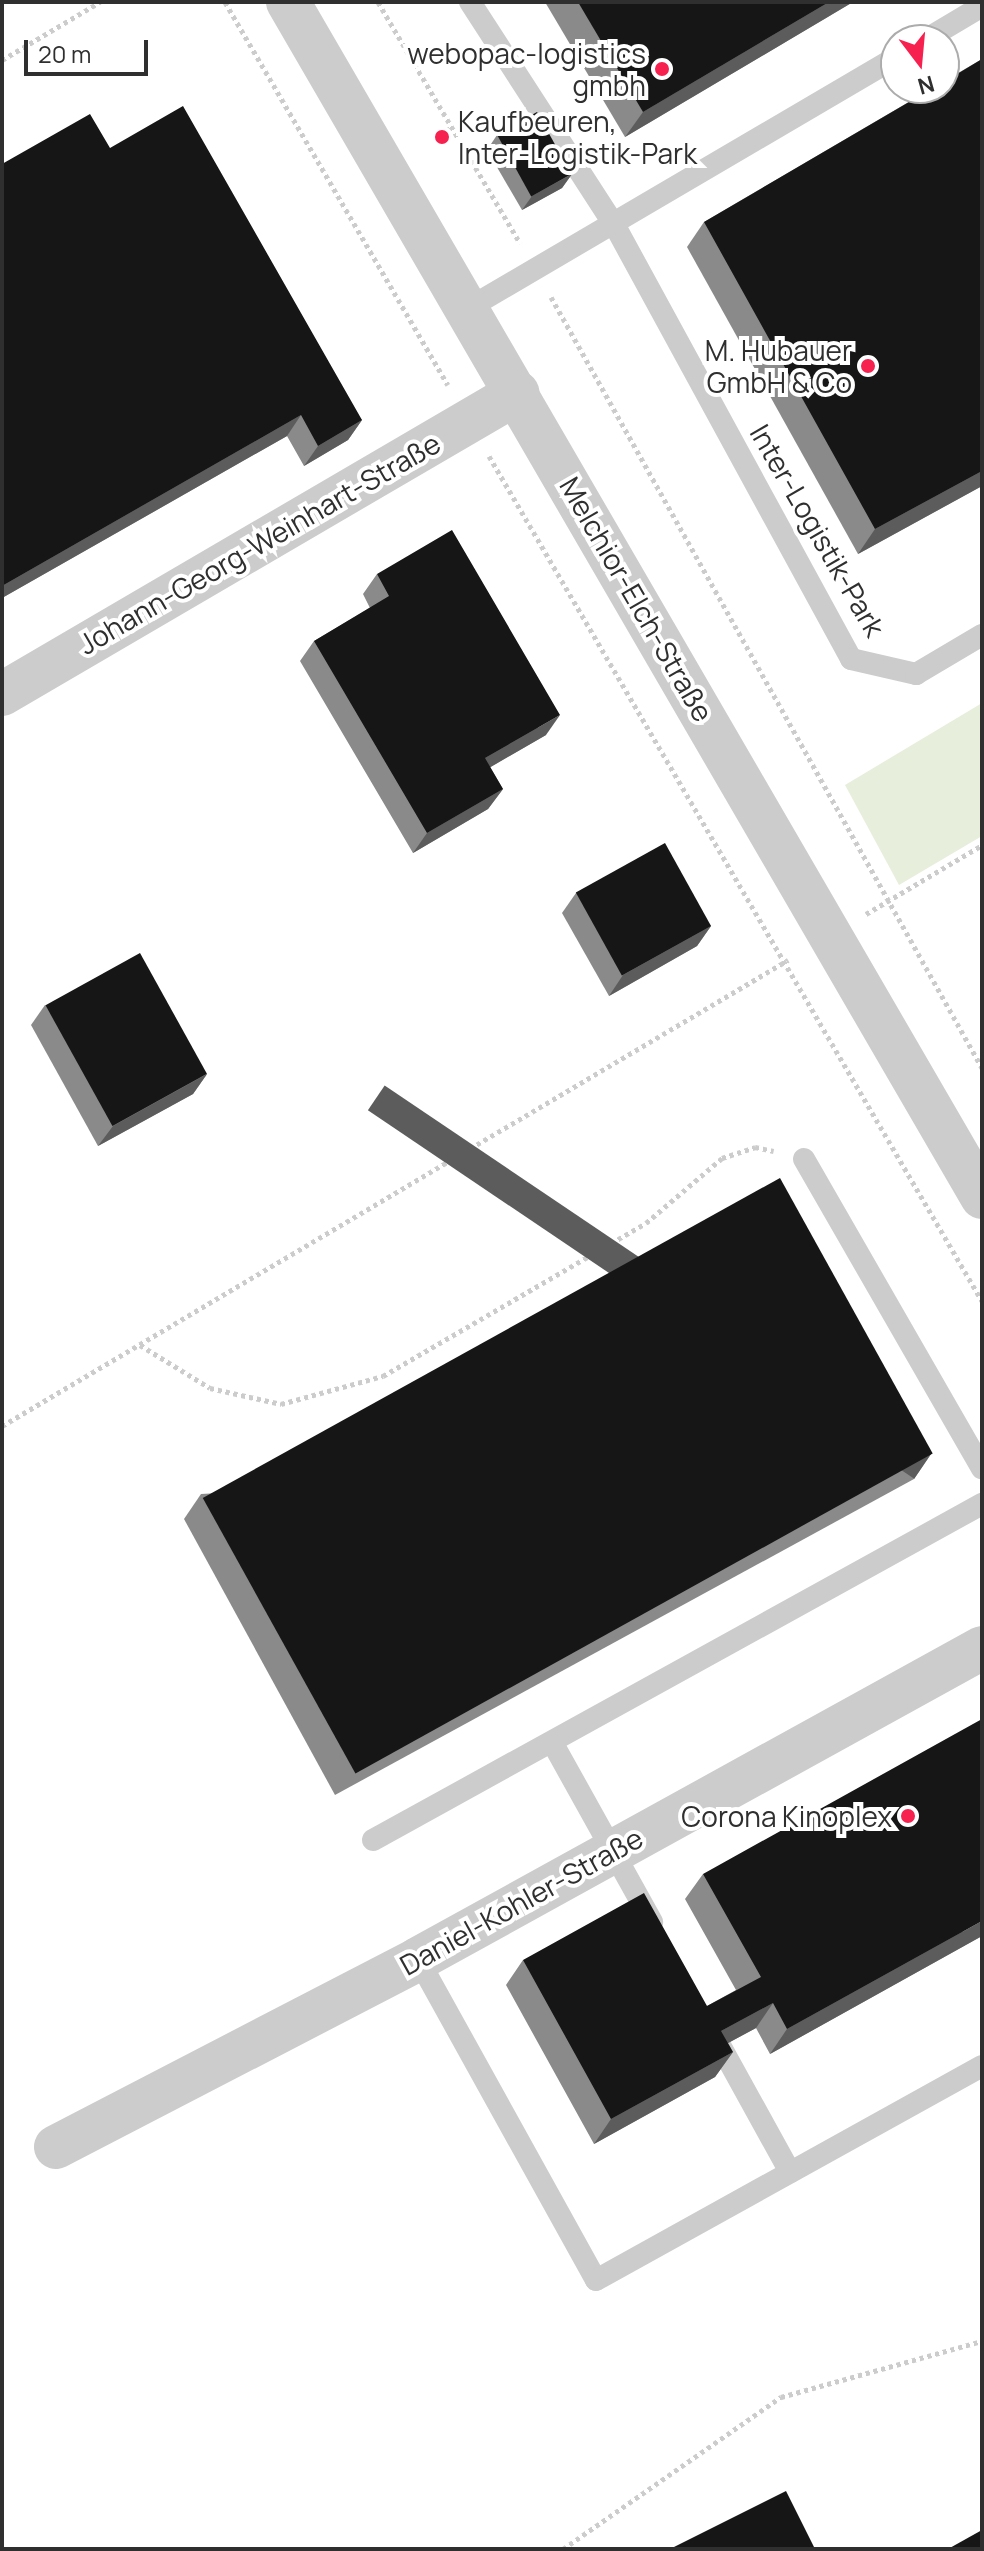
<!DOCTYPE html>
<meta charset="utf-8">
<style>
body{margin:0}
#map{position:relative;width:984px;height:2551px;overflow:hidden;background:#fff;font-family:Manrope,sans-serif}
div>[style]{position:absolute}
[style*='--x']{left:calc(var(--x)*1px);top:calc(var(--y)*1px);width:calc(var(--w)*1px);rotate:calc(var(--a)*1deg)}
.green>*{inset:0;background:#e8eedc}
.path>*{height:5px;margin-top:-2.5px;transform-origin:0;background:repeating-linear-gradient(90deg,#ccc 0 4px,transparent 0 8px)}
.service>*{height:22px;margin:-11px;padding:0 11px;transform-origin:11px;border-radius:11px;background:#ccc}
.minor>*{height:44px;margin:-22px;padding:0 22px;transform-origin:22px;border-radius:22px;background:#ccc}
.wall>*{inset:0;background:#8a8a8a}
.shaded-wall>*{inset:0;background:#5c5c5c;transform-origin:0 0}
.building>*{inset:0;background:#161616;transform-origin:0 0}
.dots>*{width:22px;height:22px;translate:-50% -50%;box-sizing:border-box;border:4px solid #fff;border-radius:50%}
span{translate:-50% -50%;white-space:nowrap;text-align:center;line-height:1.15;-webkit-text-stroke:8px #fff;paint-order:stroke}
.poi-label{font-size:28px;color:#2f2f2f}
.right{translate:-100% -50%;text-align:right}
.left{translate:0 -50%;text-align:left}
.street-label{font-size:28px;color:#2f2f2f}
.frame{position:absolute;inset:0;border:4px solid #2f2f2f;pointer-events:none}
.north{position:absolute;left:880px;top:24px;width:80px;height:80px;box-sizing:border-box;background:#fff;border:2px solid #acacac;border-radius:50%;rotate:164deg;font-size:22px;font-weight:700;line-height:32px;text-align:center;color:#2f2f2f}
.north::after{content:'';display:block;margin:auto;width:28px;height:36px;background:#f72150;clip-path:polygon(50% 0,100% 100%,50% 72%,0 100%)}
.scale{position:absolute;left:24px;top:40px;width:124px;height:36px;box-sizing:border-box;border:4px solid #2f2f2f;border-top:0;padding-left:10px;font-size:24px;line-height:28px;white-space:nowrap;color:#2f2f2f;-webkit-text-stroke:6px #fff;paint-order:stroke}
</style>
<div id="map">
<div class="green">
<i style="clip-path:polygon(982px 703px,982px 836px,899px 885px,845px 785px)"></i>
</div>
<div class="path">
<i style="--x:225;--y:2;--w:443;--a:59.8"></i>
<i style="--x:378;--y:2;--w:280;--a:59.5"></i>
<i style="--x:2;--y:60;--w:114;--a:-30.6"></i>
<i style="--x:442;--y:137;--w:14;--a:-51"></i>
<i style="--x:551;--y:297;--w:883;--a:60.79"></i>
<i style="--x:489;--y:456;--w:978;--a:59.74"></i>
<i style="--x:866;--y:914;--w:135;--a:-30.7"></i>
<i style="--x:140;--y:1345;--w:82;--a:31.6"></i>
<i style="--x:210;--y:1388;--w:73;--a:12.7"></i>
<i style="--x:281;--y:1404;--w:106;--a:-15.4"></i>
<i style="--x:383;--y:1376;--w:304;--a:-30.2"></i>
<i style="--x:646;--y:1223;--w:100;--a:-40.5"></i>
<i style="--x:722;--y:1158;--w:35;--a:-18"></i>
<i style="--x:755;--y:1147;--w:19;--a:12"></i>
<i style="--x:2;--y:1426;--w:914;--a:-30.66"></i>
<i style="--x:563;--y:2549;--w:266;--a:-34.9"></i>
<i style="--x:781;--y:2397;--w:209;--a:-15.6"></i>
</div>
<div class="service">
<i style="--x:470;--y:2;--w:267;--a:57.1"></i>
<i style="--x:615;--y:226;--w:493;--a:61.4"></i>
<i style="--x:851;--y:659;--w:67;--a:13"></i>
<i style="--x:916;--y:674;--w:77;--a:-30.6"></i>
<i style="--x:925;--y:40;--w:66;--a:-30.8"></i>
<i style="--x:467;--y:309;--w:498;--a:-30.4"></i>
<i style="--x:804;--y:1159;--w:357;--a:60.1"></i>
<i style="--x:552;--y:1742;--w:206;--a:60.9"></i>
<i style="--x:373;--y:1840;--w:696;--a:-28.89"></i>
<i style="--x:418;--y:1959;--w:367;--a:61"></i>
<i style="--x:596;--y:2280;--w:441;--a:-29"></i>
<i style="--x:721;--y:2047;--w:143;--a:61.1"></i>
</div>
<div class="minor">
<i style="--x:288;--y:2;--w:1382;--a:59.85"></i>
<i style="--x:2;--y:694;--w:597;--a:-30.3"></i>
<i style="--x:56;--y:2147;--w:408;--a:-27.4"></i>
<i style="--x:418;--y:1959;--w:644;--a:-28.87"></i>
</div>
<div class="wall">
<i style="clip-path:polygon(545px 2px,853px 2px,625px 137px)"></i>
<i style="clip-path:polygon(982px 59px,982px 486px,858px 554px,687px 247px,704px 222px)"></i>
<i style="clip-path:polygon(497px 135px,572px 174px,562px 188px,522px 210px,487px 150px)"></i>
<i style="clip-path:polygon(110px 148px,362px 420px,348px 440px,304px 466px,287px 436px,2px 598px,2px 164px)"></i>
<i style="clip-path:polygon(377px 574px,546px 735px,490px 767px,503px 789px,488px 809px,413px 853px,300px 661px,314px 641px,370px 608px,363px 594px)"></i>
<i style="clip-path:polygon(576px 893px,711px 926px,697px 946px,609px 996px,562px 913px)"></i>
<i style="clip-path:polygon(45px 1005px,207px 1074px,193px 1094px,98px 1146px,31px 1025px)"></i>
<i style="clip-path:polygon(931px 1454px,914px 1479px,335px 1795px,184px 1519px,201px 1494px)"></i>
<i style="clip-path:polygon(703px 1874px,982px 1936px,770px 2054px,756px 2028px,728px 2043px,733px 2052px,715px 2077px,594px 2144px,506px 1985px,523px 1960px,707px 2006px,736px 1990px,685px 1899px)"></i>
</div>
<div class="shaded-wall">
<i style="clip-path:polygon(829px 2px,853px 2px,625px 137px,643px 112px)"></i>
<i style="clip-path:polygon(572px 174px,562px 188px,522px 210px,532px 196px)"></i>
<i style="clip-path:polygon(301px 415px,287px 436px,2px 598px,2px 586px)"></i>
<i style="clip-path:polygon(362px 420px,348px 440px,304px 466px,318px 446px)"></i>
<i style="clip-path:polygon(982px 471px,982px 486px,858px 554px,875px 529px)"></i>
<i style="clip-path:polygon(560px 715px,546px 735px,470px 779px,485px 758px)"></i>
<i style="clip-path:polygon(503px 789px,488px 809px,413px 853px,427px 833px)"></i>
<i style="clip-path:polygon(711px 926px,697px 946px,609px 996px,623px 975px)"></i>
<i style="clip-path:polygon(207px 1074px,193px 1094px,98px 1146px,113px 1126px)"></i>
<i style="left:931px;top:1454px;width:30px;height:659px;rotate:124deg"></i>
<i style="clip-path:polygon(982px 1921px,982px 1936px,770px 2054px,787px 2029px)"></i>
<i style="clip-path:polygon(773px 2003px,756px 2028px,704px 2056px,721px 2031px)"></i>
<i style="clip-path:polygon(733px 2052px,715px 2077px,594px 2144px,611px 2119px)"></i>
</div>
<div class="building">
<i style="clip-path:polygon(578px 2px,829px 2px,643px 112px)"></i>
<i style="clip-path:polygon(982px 59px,982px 471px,875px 529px,704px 222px,933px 88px,944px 88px,944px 82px)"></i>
<i style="clip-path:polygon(183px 106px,362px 420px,318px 446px,301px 415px,2px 586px,2px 164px,90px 114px,110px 148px)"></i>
<i style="left:537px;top:112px;width:71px;height:46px;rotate:61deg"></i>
<i style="clip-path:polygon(452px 530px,560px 715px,485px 758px,503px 789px,427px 833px,314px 641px,389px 596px,377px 574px)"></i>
<i style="left:665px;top:843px;width:95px;height:102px;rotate:61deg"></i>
<i style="left:140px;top:953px;width:138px;height:108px;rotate:61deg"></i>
<i style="left:780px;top:1178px;width:315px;height:660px;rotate:61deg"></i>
<i style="clip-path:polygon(982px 1719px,982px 1921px,787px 2029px,773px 2003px,721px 2031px,733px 2052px,611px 2119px,523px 1960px,644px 1893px,707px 2006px,761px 1977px,703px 1874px)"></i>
<i style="clip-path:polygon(786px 2491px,815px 2549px,670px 2549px)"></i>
<i style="clip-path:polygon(982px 2530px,982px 2549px,948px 2549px)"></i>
</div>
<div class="dots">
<i style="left:662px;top:69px;background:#f72150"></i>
<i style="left:442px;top:137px;background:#f72150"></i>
<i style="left:868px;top:366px;background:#f72150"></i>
<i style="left:908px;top:1816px;background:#f72150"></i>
</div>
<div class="poi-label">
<span class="right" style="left:646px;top:69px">webopac-logistics<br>gmbh</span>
<span class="left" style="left:458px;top:137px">Kaufbeuren,<br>Inter-Logistik-Park</span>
<span class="right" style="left:852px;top:366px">M. Hubauer<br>GmbH &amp; Co</span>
<span class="right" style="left:892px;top:1816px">Corona Kinoplex</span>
</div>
<div class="street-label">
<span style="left:818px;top:530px;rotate:60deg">Inter-Logistik-Park</span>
<span style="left:259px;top:543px;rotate:-30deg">Johann-Georg-Weinhart-Straße</span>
<span style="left:637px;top:599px;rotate:60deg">Melchior-Elch-Straße</span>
<span style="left:521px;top:1901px;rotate:-29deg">Daniel-Kohler-Straße</span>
</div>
<div class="frame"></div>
<div class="north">N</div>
<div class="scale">20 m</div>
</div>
